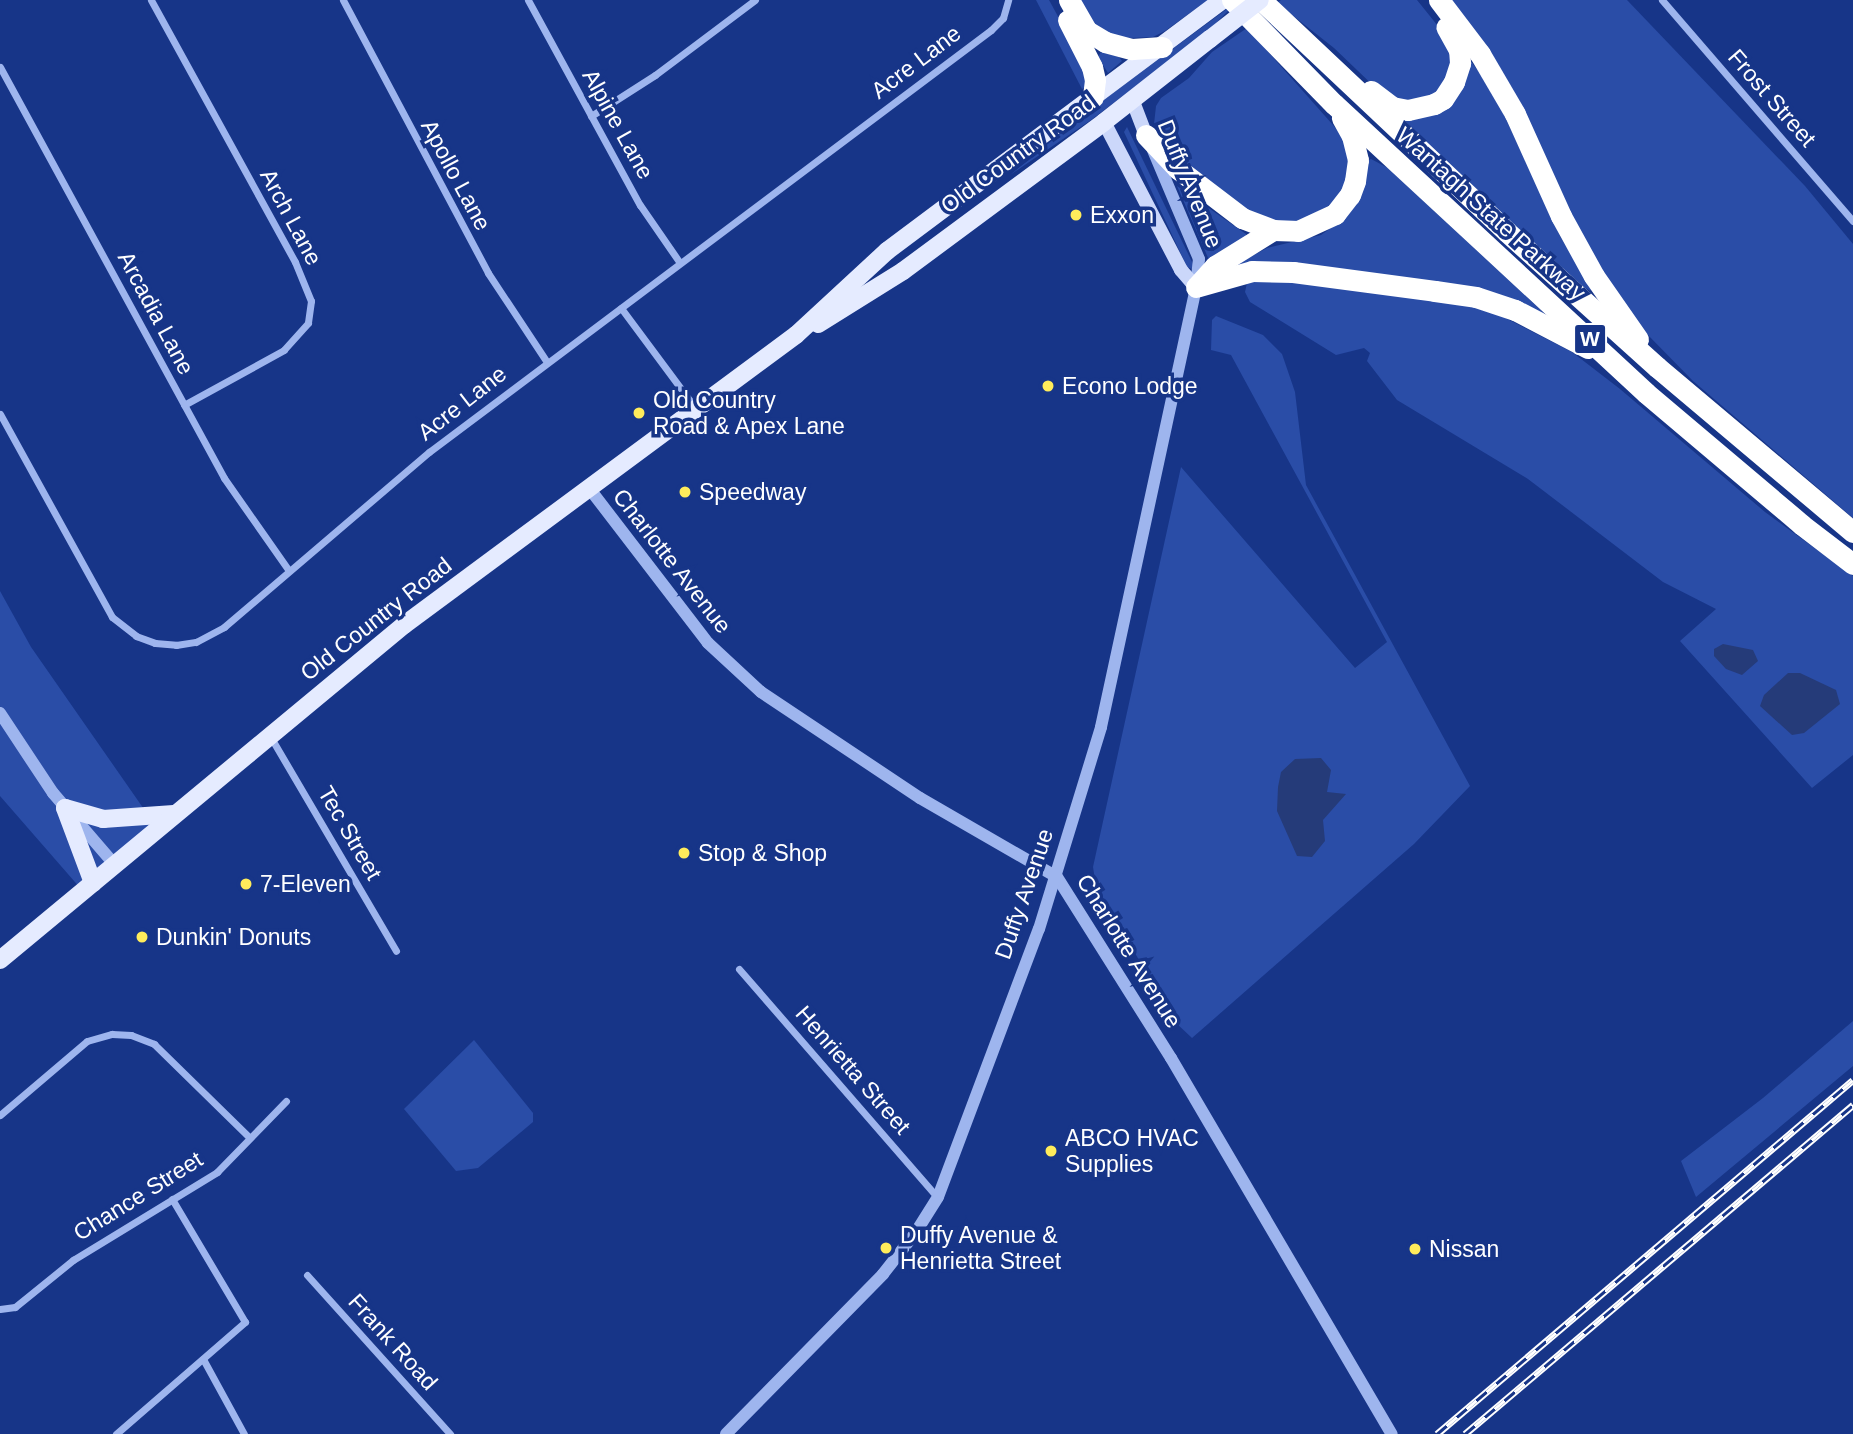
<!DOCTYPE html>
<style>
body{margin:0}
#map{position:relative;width:1853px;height:1434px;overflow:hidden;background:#173588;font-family:Arial,sans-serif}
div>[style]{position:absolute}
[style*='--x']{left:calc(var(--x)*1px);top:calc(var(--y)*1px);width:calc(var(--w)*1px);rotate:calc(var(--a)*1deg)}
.green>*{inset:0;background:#2a4da7}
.water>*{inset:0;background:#253b79}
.minor>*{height:7px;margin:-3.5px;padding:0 3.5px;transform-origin:3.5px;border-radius:3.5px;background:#9eb5ee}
.tertiary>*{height:12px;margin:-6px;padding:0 6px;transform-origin:6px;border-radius:6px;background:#9eb5ee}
.secondary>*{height:14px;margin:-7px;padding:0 7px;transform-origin:7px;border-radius:7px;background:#cbd7fa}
.primary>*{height:18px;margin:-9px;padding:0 9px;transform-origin:9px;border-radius:9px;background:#e5ebff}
.motorway>*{height:21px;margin:-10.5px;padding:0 10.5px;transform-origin:10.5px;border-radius:10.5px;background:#fff}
.rail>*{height:7px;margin-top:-3.5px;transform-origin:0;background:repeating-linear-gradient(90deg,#173588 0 13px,#fff 0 26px);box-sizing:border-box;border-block:2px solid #fff}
.primary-bridge>*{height:18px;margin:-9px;padding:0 9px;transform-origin:9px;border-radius:9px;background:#e5ebff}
.dots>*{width:19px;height:19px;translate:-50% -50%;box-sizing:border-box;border:4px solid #173588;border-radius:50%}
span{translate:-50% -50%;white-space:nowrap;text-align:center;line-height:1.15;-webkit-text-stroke:7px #173588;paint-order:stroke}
.shield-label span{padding:2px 5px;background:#173588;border:2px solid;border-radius:5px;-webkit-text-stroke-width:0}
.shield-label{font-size:21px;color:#fff;font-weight:700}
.street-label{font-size:23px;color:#fff}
.poi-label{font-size:23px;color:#fff}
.left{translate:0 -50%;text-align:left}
</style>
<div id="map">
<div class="green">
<i style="clip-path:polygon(1036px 0,1049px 0,1088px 71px,1087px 86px,1082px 89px)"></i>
<i style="clip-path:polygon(1076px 0,1208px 0,1165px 31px,1153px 37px,1130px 38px,1103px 34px)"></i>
<i style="clip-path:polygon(1239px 0,1206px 33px,1091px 120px,1010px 175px,1087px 112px)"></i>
<i style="clip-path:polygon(1281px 0,1417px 0,1446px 36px,1453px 57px,1449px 81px,1430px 97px,1405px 103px,1381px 93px,1334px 48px,1277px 3px)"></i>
<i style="clip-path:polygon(1447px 0,1627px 0,1805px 186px,1853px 244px,1853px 518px,1693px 381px,1645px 332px,1603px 276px)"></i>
<i style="clip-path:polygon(1247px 28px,1333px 125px,1344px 139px,1348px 158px,1347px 180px,1336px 202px,1292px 225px,1242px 212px,1161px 141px,1154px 124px,1156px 106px,1161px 98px,1189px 78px,1212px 52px)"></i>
<i style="clip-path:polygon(1101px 52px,1119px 57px,1122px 61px,1108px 73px,1098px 57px)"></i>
<i style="clip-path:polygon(1470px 60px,1493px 91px,1561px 238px,1592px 288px,1590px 291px,1559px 270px,1389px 110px,1410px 117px)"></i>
<i style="clip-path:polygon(1127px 127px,1194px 266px,1192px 269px,1187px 267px,1124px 132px)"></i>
<i style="clip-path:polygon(1371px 159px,1388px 168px,1544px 313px,1544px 320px,1499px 297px,1233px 266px,1267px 248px,1321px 235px,1342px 220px,1365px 162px)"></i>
<i style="clip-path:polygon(1177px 186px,1246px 234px,1246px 237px,1209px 260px)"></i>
<i style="clip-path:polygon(1256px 277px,1454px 301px,1494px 312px,1572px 352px,1620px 389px,1765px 512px,1853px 576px,1853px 755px,1812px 788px,1680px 641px,1716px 609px,1663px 582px,1528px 479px,1397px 400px,1367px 361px,1370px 353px,1364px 348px,1336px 355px,1250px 302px,1245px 292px,1247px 283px)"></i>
<i style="clip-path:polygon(1216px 316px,1263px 335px,1282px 354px,1295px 392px,1306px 485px,1470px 786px,1414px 844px,1192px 1038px,1175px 1022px,1096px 886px,1093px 867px,1181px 467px,1355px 668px,1387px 642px,1231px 355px,1211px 350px,1212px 320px)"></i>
<i style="clip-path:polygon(0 591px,31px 647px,155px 825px,81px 889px,0 796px)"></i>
<i style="clip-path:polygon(1853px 1021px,1853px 1066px,1696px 1197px,1681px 1161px,1763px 1098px)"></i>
<i style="clip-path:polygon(474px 1040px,533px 1113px,533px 1122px,478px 1168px,456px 1171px,404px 1109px)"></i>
</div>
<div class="water">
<i style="clip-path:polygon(1723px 644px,1753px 650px,1758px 661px,1742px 675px,1726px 669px,1714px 656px,1714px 649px)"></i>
<i style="clip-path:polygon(1788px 673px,1800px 673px,1836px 690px,1840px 704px,1804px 733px,1792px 735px,1760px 706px,1764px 695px)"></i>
<i style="clip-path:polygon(1321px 758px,1331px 770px,1327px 792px,1346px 794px,1323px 820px,1325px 841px,1312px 857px,1297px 856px,1277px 811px,1278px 787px,1281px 772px,1295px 759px)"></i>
</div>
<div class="minor">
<i style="--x:151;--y:0;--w:299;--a:61.2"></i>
<i style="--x:295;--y:262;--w:42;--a:67.7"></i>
<i style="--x:311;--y:301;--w:22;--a:98"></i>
<i style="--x:308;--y:323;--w:36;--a:132"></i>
<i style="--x:284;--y:350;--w:114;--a:151.2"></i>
<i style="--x:343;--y:0;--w:309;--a:62"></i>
<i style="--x:488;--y:273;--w:107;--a:56.5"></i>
<i style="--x:528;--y:0;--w:234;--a:61.4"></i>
<i style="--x:640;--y:205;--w:70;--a:55.4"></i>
<i style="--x:1662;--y:0;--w:292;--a:49.2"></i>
<i style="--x:0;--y:67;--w:468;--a:61.4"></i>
<i style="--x:224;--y:478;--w:113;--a:55"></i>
<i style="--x:591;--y:116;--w:76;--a:-32.6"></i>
<i style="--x:655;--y:75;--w:125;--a:-36.9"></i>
<i style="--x:621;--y:308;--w:126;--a:53.4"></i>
<i style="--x:0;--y:414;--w:232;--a:61.1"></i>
<i style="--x:112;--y:617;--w:31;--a:38"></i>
<i style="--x:136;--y:636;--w:20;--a:20"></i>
<i style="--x:155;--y:643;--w:21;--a:5"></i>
<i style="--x:176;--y:645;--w:20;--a:-9"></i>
<i style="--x:196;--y:642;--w:32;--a:-28"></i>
<i style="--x:224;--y:627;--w:270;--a:-40.5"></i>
<i style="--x:429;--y:452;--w:703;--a:-36.9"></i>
<i style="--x:991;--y:30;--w:17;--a:-45"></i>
<i style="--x:1003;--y:18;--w:19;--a:-74"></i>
<i style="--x:270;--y:736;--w:249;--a:59.6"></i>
<i style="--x:739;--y:969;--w:302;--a:49"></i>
<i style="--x:0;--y:1115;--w:114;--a:-40.4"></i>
<i style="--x:87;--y:1041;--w:26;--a:-16"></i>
<i style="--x:112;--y:1034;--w:19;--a:3"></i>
<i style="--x:131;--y:1035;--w:25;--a:21"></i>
<i style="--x:154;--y:1044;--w:134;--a:44.4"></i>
<i style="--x:307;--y:1275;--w:214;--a:48"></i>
<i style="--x:0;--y:1309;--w:15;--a:-8"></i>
<i style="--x:15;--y:1307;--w:75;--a:-39"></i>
<i style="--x:73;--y:1260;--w:169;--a:-31.4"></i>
<i style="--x:217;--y:1172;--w:99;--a:-45.8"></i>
<i style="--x:203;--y:1359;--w:85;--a:61.3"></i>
<i style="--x:116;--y:1434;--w:171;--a:-41"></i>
<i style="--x:245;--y:1322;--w:143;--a:-120.7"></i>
</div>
<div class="tertiary">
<i style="--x:589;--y:488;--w:195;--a:52.5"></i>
<i style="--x:708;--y:643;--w:72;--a:42.8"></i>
<i style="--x:761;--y:692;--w:191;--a:33.7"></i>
<i style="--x:920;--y:798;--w:158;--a:30"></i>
<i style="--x:1057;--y:877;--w:214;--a:57.8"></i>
<i style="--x:1171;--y:1058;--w:436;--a:59.6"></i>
<i style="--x:0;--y:713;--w:96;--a:56.5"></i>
<i style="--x:53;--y:793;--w:95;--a:49.3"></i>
<i style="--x:726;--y:1434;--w:224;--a:-45.5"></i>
<i style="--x:883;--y:1274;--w:53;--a:-51.8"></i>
<i style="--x:916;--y:1232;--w:41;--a:-57.8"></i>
<i style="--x:938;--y:1197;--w:286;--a:-69.4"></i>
<i style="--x:1039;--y:929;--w:211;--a:-72.9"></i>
<i style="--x:1101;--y:727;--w:450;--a:-77.8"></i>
<i style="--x:1196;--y:287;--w:28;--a:-84"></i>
<i style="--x:1199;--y:259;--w:118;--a:-112.9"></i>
</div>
<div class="secondary">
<i style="--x:1132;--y:99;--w:39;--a:69"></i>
<i style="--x:1104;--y:122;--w:167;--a:62.5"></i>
<i style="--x:1181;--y:270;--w:23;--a:49"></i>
</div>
<div class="primary">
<i style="--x:818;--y:324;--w:100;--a:-31.9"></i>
<i style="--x:903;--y:271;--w:250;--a:-36.5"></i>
<i style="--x:1104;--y:122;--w:135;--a:-38.1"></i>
<i style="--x:65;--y:808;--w:40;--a:16"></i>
<i style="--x:103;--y:819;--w:71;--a:-4"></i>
<i style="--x:65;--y:808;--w:80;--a:69.5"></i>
<i style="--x:0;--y:960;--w:525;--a:-39.67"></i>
<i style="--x:404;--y:625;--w:488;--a:-36.5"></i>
<i style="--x:796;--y:335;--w:124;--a:-42.7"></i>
<i style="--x:887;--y:251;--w:419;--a:-36.8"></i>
</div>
<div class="motorway">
<i style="--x:1069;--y:0;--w:36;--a:60"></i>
<i style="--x:1087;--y:31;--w:21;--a:31"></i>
<i style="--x:1105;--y:42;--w:28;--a:15"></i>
<i style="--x:1132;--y:49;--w:30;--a:-4"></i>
<i style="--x:1232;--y:0;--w:146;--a:45.6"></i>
<i style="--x:1334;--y:104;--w:425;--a:42.8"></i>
<i style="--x:1646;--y:393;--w:204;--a:40.2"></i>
<i style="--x:1802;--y:525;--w:64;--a:37.4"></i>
<i style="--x:1261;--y:0;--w:338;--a:43.3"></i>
<i style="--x:1507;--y:232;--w:202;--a:42"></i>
<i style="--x:1657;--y:367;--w:256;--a:40.1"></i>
<i style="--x:1439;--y:0;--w:68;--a:52.8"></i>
<i style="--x:1480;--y:54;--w:69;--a:59.7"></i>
<i style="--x:1515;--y:114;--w:112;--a:65.7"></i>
<i style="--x:1561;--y:216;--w:68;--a:61.2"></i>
<i style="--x:1594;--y:276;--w:77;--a:55.1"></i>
<i style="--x:1068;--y:20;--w:53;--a:62.9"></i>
<i style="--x:1092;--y:67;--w:13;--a:77"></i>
<i style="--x:1095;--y:80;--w:17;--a:97"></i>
<i style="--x:1371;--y:91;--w:26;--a:37"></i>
<i style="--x:1392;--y:107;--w:16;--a:11"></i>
<i style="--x:1408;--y:110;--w:27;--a:-13"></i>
<i style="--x:1434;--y:104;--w:10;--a:-29"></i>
<i style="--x:1443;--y:99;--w:20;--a:-57"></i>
<i style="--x:1454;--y:82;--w:20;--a:-72"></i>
<i style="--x:1460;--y:63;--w:13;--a:-94"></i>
<i style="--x:1459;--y:50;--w:26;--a:-119"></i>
<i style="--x:1146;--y:135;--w:47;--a:46.7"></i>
<i style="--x:1178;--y:169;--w:81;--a:37.4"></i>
<i style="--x:1242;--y:218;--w:33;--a:21"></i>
<i style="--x:1273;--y:230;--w:25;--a:2"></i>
<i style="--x:1298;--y:231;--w:41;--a:-24.7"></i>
<i style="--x:1335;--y:214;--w:24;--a:-52"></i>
<i style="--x:1350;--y:195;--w:15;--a:-70"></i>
<i style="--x:1355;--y:181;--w:21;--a:-82"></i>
<i style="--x:1358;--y:160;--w:25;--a:-104"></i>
<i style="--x:1352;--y:136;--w:21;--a:-119"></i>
<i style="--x:1197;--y:286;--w:27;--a:-48"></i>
<i style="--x:1215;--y:266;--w:68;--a:-31.8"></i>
<i style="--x:1196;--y:287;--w:58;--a:-15.9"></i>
<i style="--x:1252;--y:271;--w:41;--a:1.4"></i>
<i style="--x:1293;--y:272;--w:143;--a:7.6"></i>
<i style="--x:1435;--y:291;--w:41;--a:8.3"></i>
<i style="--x:1476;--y:297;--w:41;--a:18.4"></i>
<i style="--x:1515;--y:310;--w:82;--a:27.5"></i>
</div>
<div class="rail">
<i style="--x:1437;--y:1434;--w:546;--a:-40.4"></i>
<i style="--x:1465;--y:1434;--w:509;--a:-40.3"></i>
</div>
<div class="primary-bridge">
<i style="--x:1210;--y:39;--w:63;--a:-38"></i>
</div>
<div class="dots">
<i style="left:1076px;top:215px;background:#ffec5b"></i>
<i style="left:1048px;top:386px;background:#ffec5b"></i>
<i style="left:639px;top:413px;background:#ffec5b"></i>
<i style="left:685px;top:492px;background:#ffec5b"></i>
<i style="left:684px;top:853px;background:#ffec5b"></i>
<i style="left:246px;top:884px;background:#ffec5b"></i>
<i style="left:142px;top:937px;background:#ffec5b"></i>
<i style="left:1051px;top:1151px;background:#ffec5b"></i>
<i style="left:886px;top:1248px;background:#ffec5b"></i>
<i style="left:1415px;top:1249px;background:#ffec5b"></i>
</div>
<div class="shield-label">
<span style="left:1590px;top:339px">W</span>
</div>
<div class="street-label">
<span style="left:916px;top:62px;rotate:-37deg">Acre Lane</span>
<span style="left:1772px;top:98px;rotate:49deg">Frost Street</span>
<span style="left:618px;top:124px;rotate:61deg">Alpine Lane</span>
<span style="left:1018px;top:154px;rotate:-36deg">Old Country Road</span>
<span style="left:456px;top:175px;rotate:62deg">Apollo Lane</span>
<span style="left:1190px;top:184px;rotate:68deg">Duffy Avenue</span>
<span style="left:1491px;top:214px;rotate:42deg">Wantagh State Parkway</span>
<span style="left:291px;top:217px;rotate:62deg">Arch Lane</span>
<span style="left:156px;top:313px;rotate:62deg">Arcadia Lane</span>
<span style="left:462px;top:403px;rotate:-38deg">Acre Lane</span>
<span style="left:672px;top:561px;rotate:52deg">Charlotte Avenue</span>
<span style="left:376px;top:619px;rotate:-38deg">Old Country Road</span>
<span style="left:350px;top:833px;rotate:60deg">Tec Street</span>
<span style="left:1024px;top:894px;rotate:-71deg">Duffy Avenue</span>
<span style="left:1129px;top:951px;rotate:58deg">Charlotte Avenue</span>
<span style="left:853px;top:1070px;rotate:49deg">Henrietta Street</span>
<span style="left:138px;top:1196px;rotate:-32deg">Chance Street</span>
<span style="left:393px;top:1342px;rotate:48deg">Frank Road</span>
</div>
<div class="poi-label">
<span class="left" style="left:1090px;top:215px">Exxon</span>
<span class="left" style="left:1062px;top:386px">Econo Lodge</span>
<span class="left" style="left:653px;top:413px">Old Country<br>Road &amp; Apex Lane</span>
<span class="left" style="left:699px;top:492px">Speedway</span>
<span class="left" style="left:698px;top:853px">Stop &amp; Shop</span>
<span class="left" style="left:260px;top:884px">7-Eleven</span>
<span class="left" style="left:156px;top:937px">Dunkin' Donuts</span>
<span class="left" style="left:1065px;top:1151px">ABCO HVAC<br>Supplies</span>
<span class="left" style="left:900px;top:1248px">Duffy Avenue &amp;<br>Henrietta Street</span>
<span class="left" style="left:1429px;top:1249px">Nissan</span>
</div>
</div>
